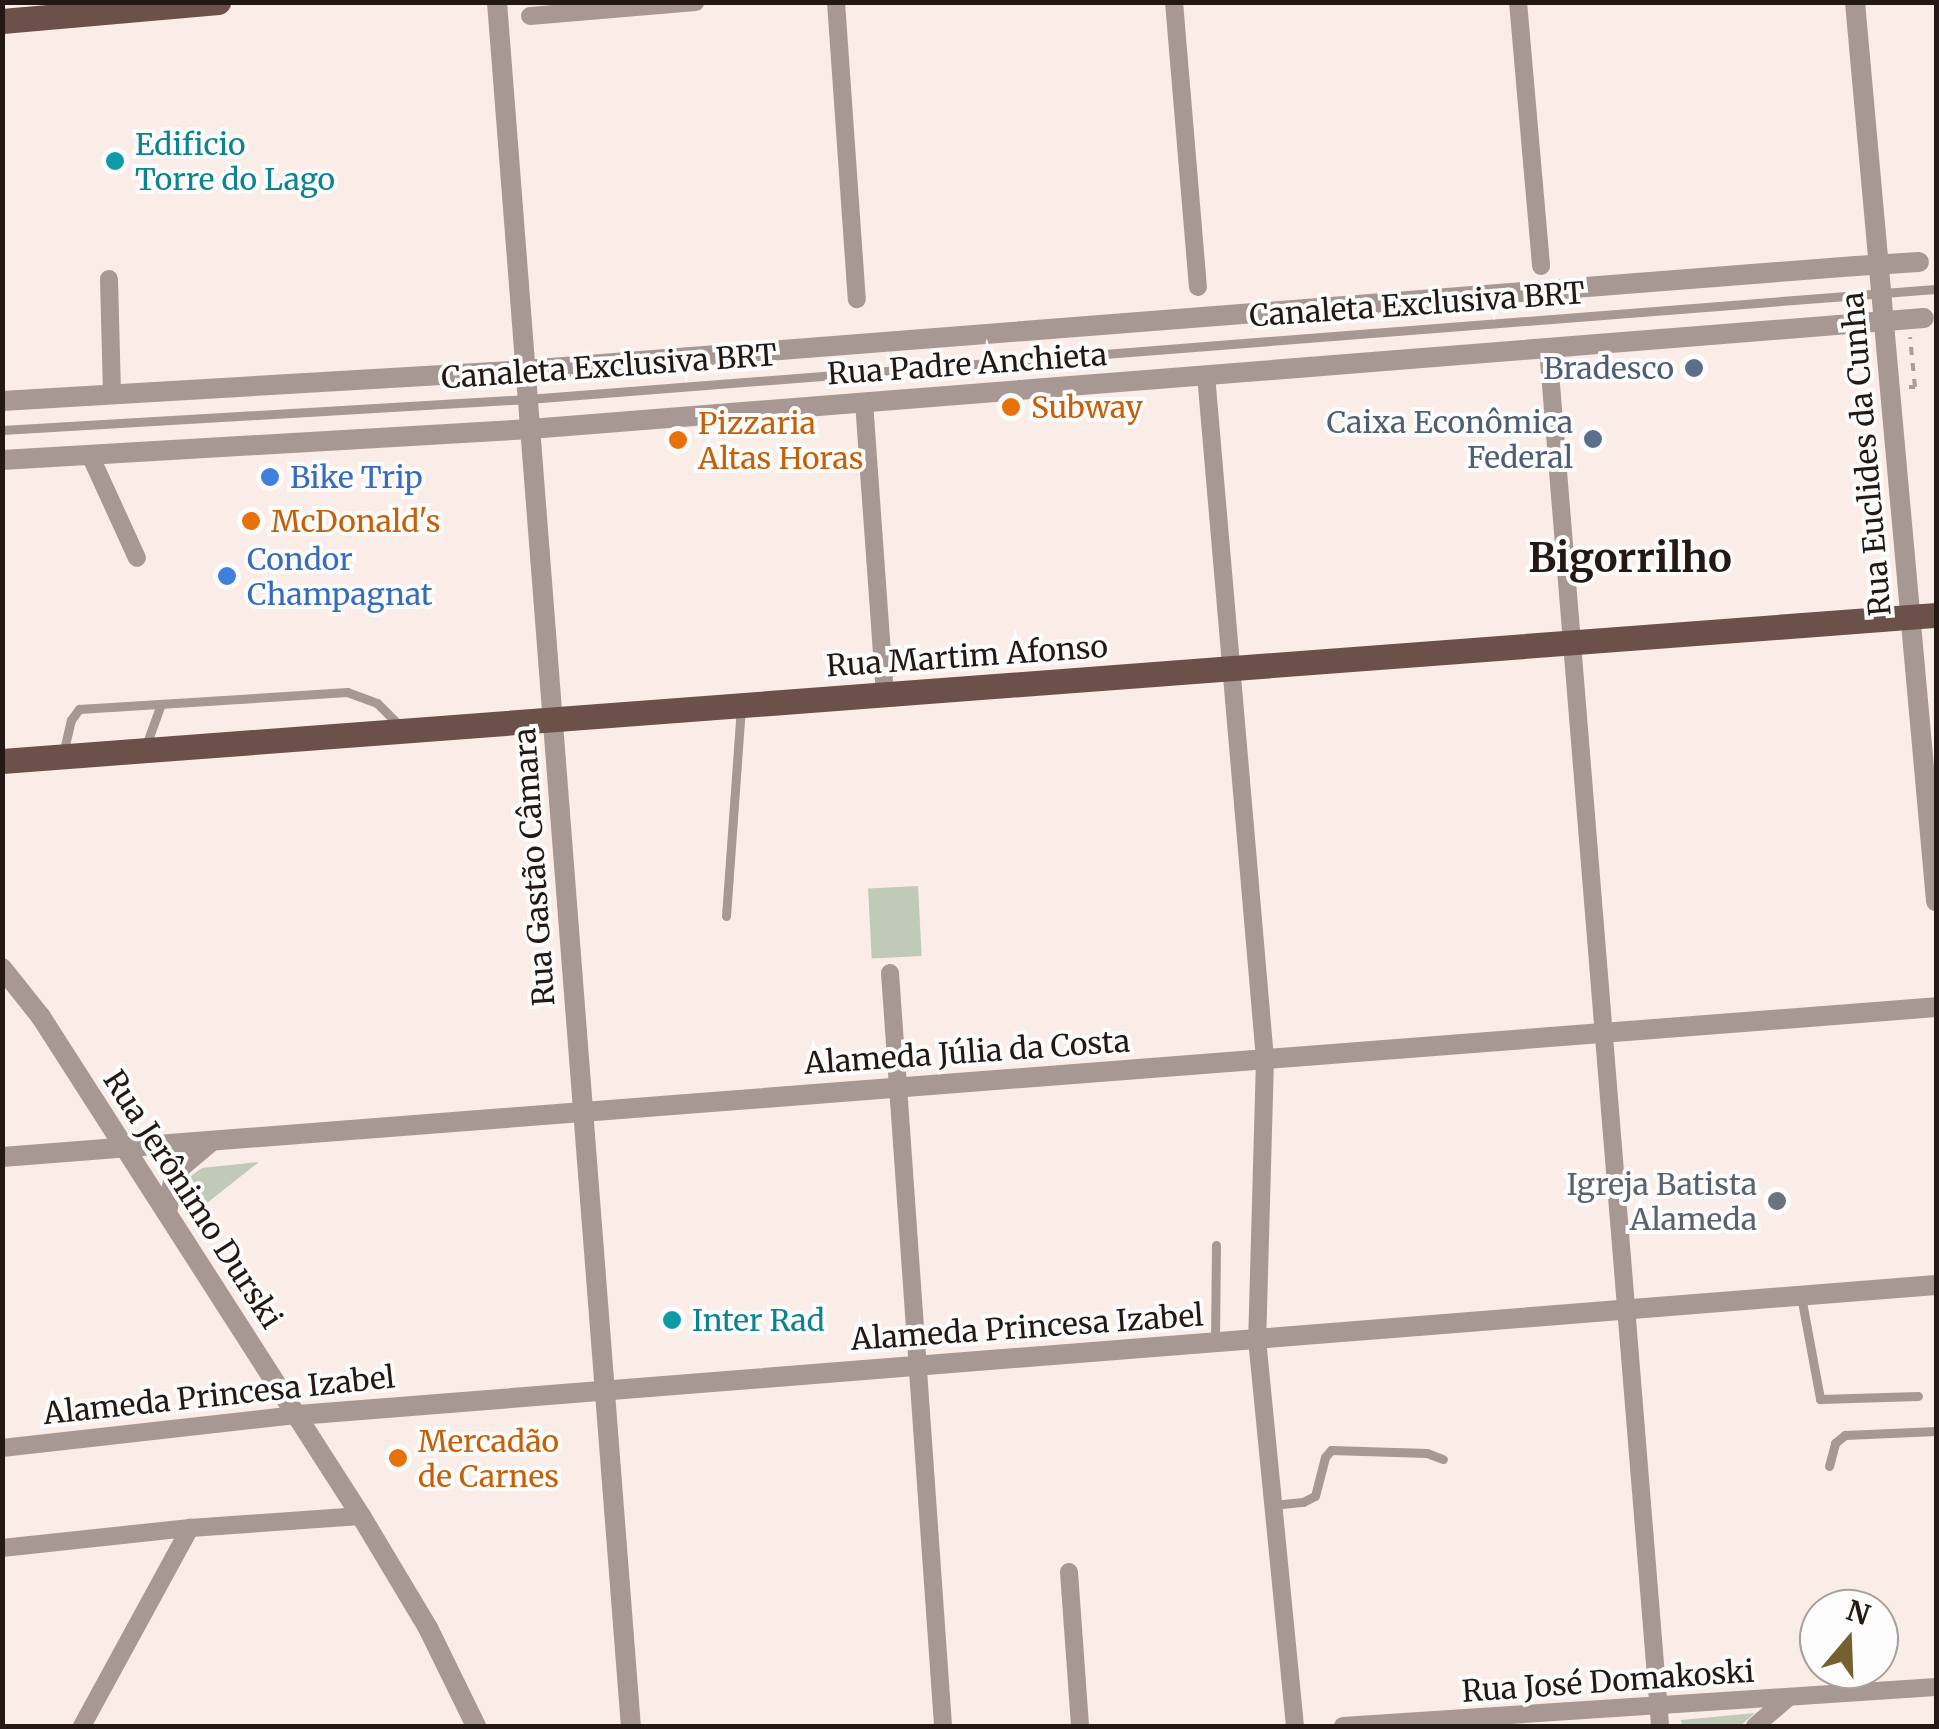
<!DOCTYPE html>
<meta charset="utf-8">
<style>
body{margin:0}
#map{position:relative;width:1939px;height:1729px;overflow:hidden;background:#faece7;font-family:Merriweather,serif}
div>[style]{position:absolute}
[style*='--x']{left:calc(var(--x)*1px);top:calc(var(--y)*1px);width:calc(var(--w)*1px);rotate:calc(var(--a)*1deg)}
.green>*{inset:0;background:#bfcab8;transform-origin:0 0}
.path>*{height:4px;margin-top:-2px;transform-origin:0;background:repeating-linear-gradient(90deg,#aa9d98 0 8px,transparent 0 16px)}
.service>*{height:9px;margin:-4.5px;padding:0 4.5px;transform-origin:4.5px;border-radius:4.5px;background:#a79894}
.minor>*{height:18px;margin:-9px;padding:0 9px;transform-origin:9px;border-radius:9px;background:#a79894}
.tertiary>*{height:20px;margin:-10px;padding:0 10px;transform-origin:10px;border-radius:10px;background:#a79894}
.primary>*{height:25px;margin:-12.5px;padding:0 12.5px;transform-origin:12.5px;border-radius:12.5px;background:#6b514a}
.service-bridge>*{height:9px;margin:-4.5px;padding:0 4.5px;transform-origin:4.5px;border-radius:4.5px;background:#a79894}
.tertiary-bridge>*{height:20px;margin:-10px;padding:0 10px;transform-origin:10px;border-radius:10px;background:#a79894}
.dots>*{width:28px;height:28px;translate:-50% -50%;box-sizing:border-box;border:5px solid #fcfcfc;border-radius:50%}
span{translate:-50% -50%;white-space:nowrap;text-align:center;line-height:1.15;-webkit-text-stroke:8px #fcfcfc;paint-order:stroke}
.culture-label{font-size:30px;color:#0d838f}
.left{translate:0 -50%;text-align:left}
.street-label{font-size:30px;color:#241814}
.service-label{font-size:30px;color:#4e5e75}
.right{translate:-100% -50%;text-align:right}
.food-label{font-size:30px;color:#c56008}
.shop-label{font-size:30px;color:#366cbe}
.worship-label{font-size:30px;color:#5b616d}
.district-label{font-size:40px;color:#241814;font-weight:700}
.frame{position:absolute;inset:0;border:5px solid #241814;pointer-events:none}
.north{position:absolute;left:1799px;top:1589px;width:100px;height:100px;box-sizing:border-box;background:#fcfcfc;border:2px solid #a6a19f;border-radius:50%;rotate:19deg;font-size:28px;font-weight:700;line-height:40px;text-align:center;color:#241814}
.north::after{content:'';display:block;margin:auto;width:35px;height:45px;background:#75602f;clip-path:polygon(50% 0,100% 100%,50% 72%,0 100%)}
</style>
<div id="map">
<div class="green">
<i style="left:918px;top:886px;width:70px;height:50px;rotate:87deg"></i>
<i style="clip-path:polygon(259px 1162px,193px 1214px,183px 1200px,191px 1176px,202px 1168px)"></i>
<i style="clip-path:polygon(1755px 1713px,1740px 1726px,1682px 1726px,1681px 1720px)"></i>
</div>
<div class="path">
<i style="--x:1909;--y:387;--w:6;--a:0"></i>
<i style="--x:1915;--y:387;--w:50;--a:-95.7"></i>
</div>
<div class="service">
<i style="--x:1922;--y:290;--w:14;--a:-4"></i>
<i style="--x:2;--y:430;--w:527;--a:-3.37"></i>
<i style="--x:528;--y:399;--w:1335;--a:-4.47"></i>
<i style="--x:145;--y:748;--w:47;--a:-70"></i>
<i style="--x:63;--y:754;--w:35;--a:-77"></i>
<i style="--x:71;--y:720;--w:14;--a:-54"></i>
<i style="--x:79;--y:709;--w:269;--a:-3.6"></i>
<i style="--x:347;--y:692;--w:32;--a:20"></i>
<i style="--x:377;--y:703;--w:30;--a:45"></i>
<i style="--x:726;--y:916;--w:209;--a:-85.9"></i>
<i style="--x:1801;--y:1296;--w:105;--a:79.5"></i>
<i style="--x:1820;--y:1399;--w:98;--a:-1.8"></i>
<i style="--x:1215;--y:1340;--w:95;--a:-89.4"></i>
<i style="--x:1829;--y:1466;--w:24;--a:-75"></i>
<i style="--x:1835;--y:1443;--w:13;--a:-39"></i>
<i style="--x:1845;--y:1435;--w:91;--a:-2.5"></i>
<i style="--x:1273;--y:1505;--w:30;--a:-6"></i>
<i style="--x:1303;--y:1502;--w:13;--a:-27"></i>
<i style="--x:1315;--y:1496;--w:40;--a:-75.6"></i>
<i style="--x:1325;--y:1457;--w:9;--a:-49"></i>
<i style="--x:1331;--y:1450;--w:96;--a:1.8"></i>
<i style="--x:1427;--y:1453;--w:17;--a:21"></i>
</div>
<div class="minor">
<i style="--x:836;--y:2;--w:298;--a:86"></i>
<i style="--x:1174;--y:2;--w:286;--a:85.2"></i>
<i style="--x:1518;--y:2;--w:265;--a:85"></i>
<i style="--x:530;--y:16;--w:166;--a:-4.8"></i>
<i style="--x:109;--y:279;--w:116;--a:88.5"></i>
<i style="--x:1548;--y:348;--w:1383;--a:85.35"></i>
<i style="--x:1206;--y:375;--w:687;--a:85.07"></i>
<i style="--x:1265;--y:1059;--w:280;--a:91.6"></i>
<i style="--x:1257;--y:1339;--w:389;--a:84.4"></i>
<i style="--x:864;--y:402;--w:294;--a:85.9"></i>
<i style="--x:90;--y:455;--w:113;--a:65.5"></i>
<i style="--x:890;--y:973;--w:755;--a:85.97"></i>
<i style="--x:2;--y:1448;--w:298;--a:-6.4"></i>
<i style="--x:2;--y:1548;--w:189;--a:-6.1"></i>
<i style="--x:190;--y:1528;--w:171;--a:-4"></i>
<i style="--x:1069;--y:1572;--w:154;--a:85.9"></i>
<i style="--x:82;--y:1726;--w:226;--a:-61.4"></i>
<i style="--x:1343;--y:1726;--w:594;--a:-3.76"></i>
<i style="--x:1755;--y:1726;--w:45;--a:-40.5"></i>
</div>
<div class="tertiary">
<i style="--x:497;--y:2;--w:1729;--a:85.56"></i>
<i style="--x:1855;--y:2;--w:903;--a:84.85"></i>
<i style="--x:2;--y:401;--w:524;--a:-3.39"></i>
<i style="--x:525;--y:370;--w:1335;--a:-4.47"></i>
<i style="--x:2;--y:460;--w:529;--a:-3.36"></i>
<i style="--x:530;--y:429;--w:1335;--a:-4.55"></i>
<i style="--x:2;--y:968;--w:63;--a:51.5"></i>
<i style="--x:41;--y:1017;--w:593;--a:57.33"></i>
<i style="--x:361;--y:1516;--w:131;--a:59.1"></i>
<i style="--x:428;--y:1628;--w:109;--a:63.9"></i>
<i style="--x:2;--y:1157;--w:1940;--a:-4.43"></i>
<i style="--x:167;--y:1212;--w:41;--a:-78.7"></i>
<i style="--x:175;--y:1172;--w:48;--a:-40"></i>
<i style="--x:298;--y:1415;--w:1643;--a:-4.54"></i>
</div>
<div class="primary">
<i style="--x:2;--y:21;--w:217;--a:-5"></i>
<i style="--x:2;--y:761;--w:1940;--a:-4.32"></i>
</div>
<div class="service-bridge">
<i style="--x:1859;--y:295;--w:63;--a:-4.5"></i>
</div>
<div class="tertiary-bridge">
<i style="--x:1856;--y:266;--w:63;--a:-3.6"></i>
<i style="--x:1861;--y:323;--w:63;--a:-4.5"></i>
</div>
<div class="dots">
<i style="left:115px;top:161px;background:#0f9aa8"></i>
<i style="left:1694px;top:368px;background:#5c6f8a"></i>
<i style="left:1011px;top:407px;background:#e8710a"></i>
<i style="left:1593px;top:439px;background:#5c6f8a"></i>
<i style="left:678px;top:440px;background:#e8710a"></i>
<i style="left:270px;top:477px;background:#3f7fe0"></i>
<i style="left:251px;top:521px;background:#e8710a"></i>
<i style="left:227px;top:576px;background:#3f7fe0"></i>
<i style="left:1777px;top:1201px;background:#6b7280"></i>
<i style="left:672px;top:1320px;background:#0f9aa8"></i>
<i style="left:398px;top:1458px;background:#e8710a"></i>
</div>
<div class="culture-label">
<span class="left" style="left:135px;top:161px">Edificio<br>Torre do Lago</span>
<span class="left" style="left:692px;top:1320px">Inter Rad</span>
</div>
<div class="street-label">
<span style="left:1417px;top:304px;rotate:-4deg">Canaleta Exclusiva BRT</span>
<span style="left:967px;top:364px;rotate:-4deg">Rua Padre Anchieta</span>
<span style="left:609px;top:366px;rotate:-4deg">Canaleta Exclusiva BRT</span>
<span style="left:1866px;top:454px;rotate:-95deg">Rua Euclides da Cunha</span>
<span style="left:967px;top:656px;rotate:-4deg">Rua Martim Afonso</span>
<span style="left:534px;top:867px;rotate:-94deg">Rua Gastão Câmara</span>
<span style="left:967px;top:1052px;rotate:-4deg">Alameda Júlia da Costa</span>
<span style="left:193px;top:1199px;rotate:57deg">Rua Jerônimo Durski</span>
<span style="left:1027px;top:1327px;rotate:-4deg">Alameda Princesa Izabel</span>
<span style="left:219px;top:1395px;rotate:-6deg">Alameda Princesa Izabel</span>
<span style="left:1608px;top:1681px;rotate:-4deg">Rua José Domakoski</span>
</div>
<div class="service-label">
<span class="right" style="left:1674px;top:368px">Bradesco</span>
<span class="right" style="left:1573px;top:439px">Caixa Econômica<br>Federal</span>
</div>
<div class="food-label">
<span class="left" style="left:1031px;top:407px">Subway</span>
<span class="left" style="left:698px;top:440px">Pizzaria<br>Altas Horas</span>
<span class="left" style="left:271px;top:521px">McDonald's</span>
<span class="left" style="left:418px;top:1458px">Mercadão<br>de Carnes</span>
</div>
<div class="shop-label">
<span class="left" style="left:290px;top:477px">Bike Trip</span>
<span class="left" style="left:247px;top:576px">Condor<br>Champagnat</span>
</div>
<div class="worship-label">
<span class="right" style="left:1757px;top:1201px">Igreja Batista<br>Alameda</span>
</div>
<div class="district-label">
<span style="left:1630px;top:558px">Bigorrilho</span>
</div>
<div class="frame"></div>
<div class="north">N</div>
</div>
